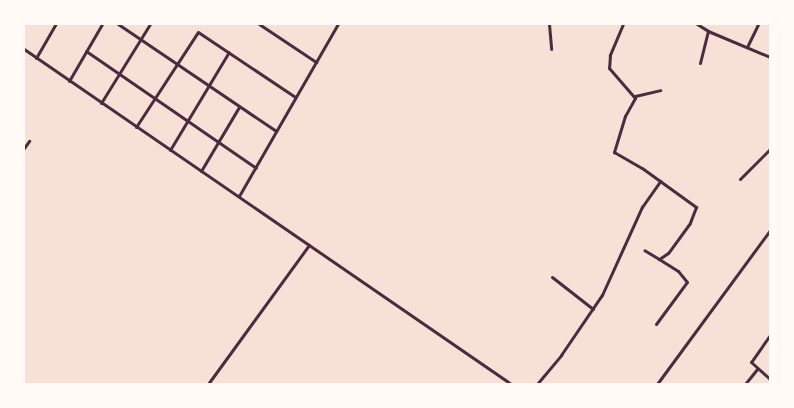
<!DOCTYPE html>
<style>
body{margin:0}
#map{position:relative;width:794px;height:408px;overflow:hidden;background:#f7e1d7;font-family:Lato,sans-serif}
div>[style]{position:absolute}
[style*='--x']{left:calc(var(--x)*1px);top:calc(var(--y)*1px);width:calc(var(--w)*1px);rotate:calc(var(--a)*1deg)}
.minor>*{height:3px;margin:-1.5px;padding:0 1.5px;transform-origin:1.5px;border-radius:1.5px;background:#4a2c40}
span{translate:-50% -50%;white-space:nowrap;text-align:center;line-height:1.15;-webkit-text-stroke:5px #fffaf5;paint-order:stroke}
.frame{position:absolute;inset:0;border:25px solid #fffaf5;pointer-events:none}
</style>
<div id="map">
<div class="minor">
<i style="--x:118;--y:24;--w:191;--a:34.1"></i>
<i style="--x:259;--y:24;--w:69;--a:33.7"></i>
<i style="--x:549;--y:24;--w:25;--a:85"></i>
<i style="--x:623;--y:24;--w:34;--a:113"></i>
<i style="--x:610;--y:55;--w:13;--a:94"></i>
<i style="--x:609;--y:68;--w:40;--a:49"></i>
<i style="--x:635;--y:98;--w:21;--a:119"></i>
<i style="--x:625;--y:116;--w:38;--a:107"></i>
<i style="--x:614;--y:152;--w:32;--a:30"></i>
<i style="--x:642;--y:168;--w:67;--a:35.8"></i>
<i style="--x:696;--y:207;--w:17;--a:111"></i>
<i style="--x:690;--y:223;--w:37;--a:126"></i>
<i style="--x:668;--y:253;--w:11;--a:146"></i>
<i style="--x:659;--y:259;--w:17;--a:-149"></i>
<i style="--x:697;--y:24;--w:13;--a:32"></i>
<i style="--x:708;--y:31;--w:67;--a:22.8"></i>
<i style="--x:747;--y:47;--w:25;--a:-64"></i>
<i style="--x:24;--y:49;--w:591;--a:34.52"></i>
<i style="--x:86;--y:51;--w:206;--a:34.5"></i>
<i style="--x:36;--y:58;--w:39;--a:-60"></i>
<i style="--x:700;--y:63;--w:33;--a:-76"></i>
<i style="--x:69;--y:81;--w:66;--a:-59.9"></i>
<i style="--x:635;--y:96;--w:26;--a:-13"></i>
<i style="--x:101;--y:103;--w:93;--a:-58.2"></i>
<i style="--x:136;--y:127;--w:113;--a:-56.9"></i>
<i style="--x:198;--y:32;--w:117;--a:33.8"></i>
<i style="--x:24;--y:148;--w:9;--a:-54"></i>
<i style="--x:170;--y:150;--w:114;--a:-59"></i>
<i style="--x:201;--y:171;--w:74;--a:-59.3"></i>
<i style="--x:740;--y:179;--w:42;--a:-45"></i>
<i style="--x:239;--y:196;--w:198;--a:-60.1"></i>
<i style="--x:552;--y:277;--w:52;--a:38"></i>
<i style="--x:656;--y:324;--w:52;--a:-53.6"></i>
<i style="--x:687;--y:282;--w:14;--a:-129"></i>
<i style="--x:678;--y:271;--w:22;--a:-148"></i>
<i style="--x:770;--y:335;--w:33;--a:125"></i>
<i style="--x:751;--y:362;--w:25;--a:42"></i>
<i style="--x:208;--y:384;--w:172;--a:-54"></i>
<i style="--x:537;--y:384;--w:38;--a:-50"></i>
<i style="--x:561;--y:355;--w:73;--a:-55.7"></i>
<i style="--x:602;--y:295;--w:97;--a:-65.6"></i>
<i style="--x:642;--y:207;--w:32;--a:-55"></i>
<i style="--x:657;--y:384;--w:191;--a:-53.7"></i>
<i style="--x:745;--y:384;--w:19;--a:-51"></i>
</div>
<div class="frame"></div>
</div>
